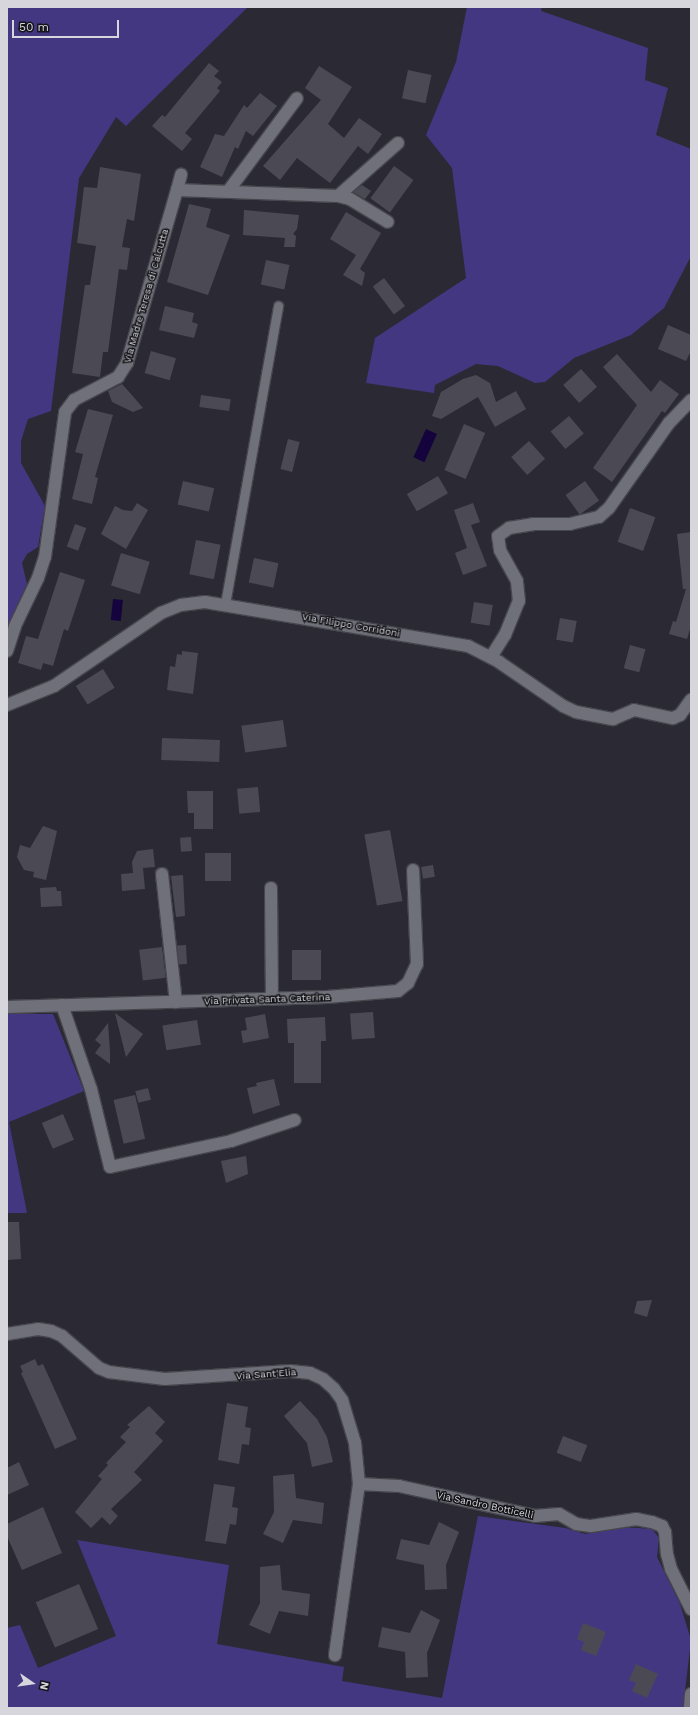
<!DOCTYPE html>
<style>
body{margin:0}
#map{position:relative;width:698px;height:1715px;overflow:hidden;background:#2b2a34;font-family:"Work Sans",sans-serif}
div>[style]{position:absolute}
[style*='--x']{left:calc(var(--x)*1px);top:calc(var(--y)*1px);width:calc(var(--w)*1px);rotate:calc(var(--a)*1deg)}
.green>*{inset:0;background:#443782}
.water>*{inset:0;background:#15033d;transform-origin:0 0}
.building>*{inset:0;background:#4b4a54;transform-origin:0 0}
.roads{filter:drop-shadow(1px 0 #46464d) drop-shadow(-1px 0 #46464d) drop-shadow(0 1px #46464d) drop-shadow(0 -1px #46464d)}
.lane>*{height:9px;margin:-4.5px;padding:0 4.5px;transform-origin:4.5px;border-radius:4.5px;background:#70707a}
.street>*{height:12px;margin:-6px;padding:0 6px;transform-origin:6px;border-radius:6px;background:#70707a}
span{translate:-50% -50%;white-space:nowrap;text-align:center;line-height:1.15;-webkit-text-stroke:3px #141418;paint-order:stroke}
.street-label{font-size:10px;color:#d6d6dc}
.frame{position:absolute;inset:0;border:8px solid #d6d6dc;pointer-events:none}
.north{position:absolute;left:12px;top:1663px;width:40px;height:40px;-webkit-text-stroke:3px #141418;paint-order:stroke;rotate:103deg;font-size:11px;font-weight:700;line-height:16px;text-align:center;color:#d6d6dc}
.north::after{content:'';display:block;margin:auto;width:14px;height:18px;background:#d6d6dc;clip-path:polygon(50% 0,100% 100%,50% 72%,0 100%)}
.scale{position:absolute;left:12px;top:20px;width:107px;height:18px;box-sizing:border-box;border:2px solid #d6d6dc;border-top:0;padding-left:5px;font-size:12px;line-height:14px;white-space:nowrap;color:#d6d6dc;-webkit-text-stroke:3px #141418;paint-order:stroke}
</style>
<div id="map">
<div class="green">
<i style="clip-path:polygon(7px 7px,248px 7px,126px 126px,116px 117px,79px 178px,51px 411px,28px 419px,21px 441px,21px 463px,45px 506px,38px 547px,27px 554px,22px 563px,27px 584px,7px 627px)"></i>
<i style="clip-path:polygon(467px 7px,542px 7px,541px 11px,648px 48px,645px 80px,668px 88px,656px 135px,691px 149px,691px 256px,664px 308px,631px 335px,574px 358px,545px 382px,535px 383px,498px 366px,476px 364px,435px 385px,434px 393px,366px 383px,375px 338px,466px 278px,452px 168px,426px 135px,456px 62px)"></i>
<i style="clip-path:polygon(7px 1014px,53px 1014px,84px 1091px,9px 1122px,27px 1213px,7px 1213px)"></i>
<i style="clip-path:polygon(478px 1516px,565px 1528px,585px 1534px,622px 1527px,652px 1529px,659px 1538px,657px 1557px,680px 1604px,691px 1640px,683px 1708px,7px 1708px,7px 1628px,20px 1625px,38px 1668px,116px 1636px,77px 1540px,229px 1565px,217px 1644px,344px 1667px,342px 1681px,442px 1698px)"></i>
</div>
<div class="water">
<i style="left:426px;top:429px;width:12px;height:31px;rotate:24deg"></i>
<i style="left:113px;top:599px;width:10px;height:21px;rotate:6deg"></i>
</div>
<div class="building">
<i style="clip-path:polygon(209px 63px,219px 71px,214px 76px,222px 82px,217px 88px,220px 91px,185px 133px,192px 139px,182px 151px,152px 126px,162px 115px,165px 117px)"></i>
<i style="clip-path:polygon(319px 66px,352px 87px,328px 124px,344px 138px,359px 118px,382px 134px,368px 154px,358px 146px,330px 183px,297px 158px,280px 180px,263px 166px,321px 100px,305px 88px)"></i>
<i style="left:408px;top:70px;width:24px;height:29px;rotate:12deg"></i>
<i style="clip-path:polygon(260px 93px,277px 106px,253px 136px,246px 131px,238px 149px,235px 147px,222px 177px,200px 167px,215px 134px,224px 136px,244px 105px,247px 108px)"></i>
<i style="left:394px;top:166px;width:24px;height:40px;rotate:36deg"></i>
<i style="clip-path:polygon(100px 167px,141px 174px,134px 221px,127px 219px,122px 247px,130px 248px,127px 270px,119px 269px,108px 352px,103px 352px,100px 377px,72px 373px,85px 285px,90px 285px,96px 246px,77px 243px,84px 187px,97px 188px)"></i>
<i style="clip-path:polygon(362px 185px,371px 191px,365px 199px,353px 192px)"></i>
<i style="clip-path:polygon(189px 204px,211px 209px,206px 227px,230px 235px,208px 295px,167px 282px)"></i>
<i style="clip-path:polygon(244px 210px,299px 215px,297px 229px,293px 234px,296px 236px,295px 247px,284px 247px,285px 238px,243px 235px)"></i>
<i style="clip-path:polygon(346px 212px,381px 233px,360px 269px,365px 273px,362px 286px,343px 275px,356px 255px,330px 239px)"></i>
<i style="left:266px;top:260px;width:24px;height:25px;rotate:12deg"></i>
<i style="left:384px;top:278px;width:35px;height:14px;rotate:53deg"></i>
<i style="clip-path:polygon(165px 306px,194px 313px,192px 322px,198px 324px,194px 338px,159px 330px)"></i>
<i style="clip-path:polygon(668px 325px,691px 335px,691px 351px,686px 361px,658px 349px)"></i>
<i style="left:151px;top:351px;width:26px;height:23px;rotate:16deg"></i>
<i style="clip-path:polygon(617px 354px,651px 392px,660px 380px,679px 394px,665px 413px,662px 411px,612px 482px,593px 468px,637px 405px,603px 367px)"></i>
<i style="left:581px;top:369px;width:24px;height:24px;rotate:48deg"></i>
<i style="clip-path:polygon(476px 375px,490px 383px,496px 402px,516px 391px,526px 409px,495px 427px,478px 397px,441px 419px,432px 416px,441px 392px,463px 379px)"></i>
<i style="clip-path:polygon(122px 384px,131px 394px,143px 408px,133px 412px,112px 402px,108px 391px)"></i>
<i style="left:201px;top:395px;width:30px;height:12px;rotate:8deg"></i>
<i style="clip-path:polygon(88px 409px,113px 415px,95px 477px,98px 478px,92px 504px,72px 499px,83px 454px,75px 452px)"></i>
<i style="left:569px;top:416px;width:23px;height:24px;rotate:50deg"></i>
<i style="left:464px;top:424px;width:23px;height:50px;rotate:23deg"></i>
<i style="left:288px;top:439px;width:12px;height:31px;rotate:14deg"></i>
<i style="left:529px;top:441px;width:24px;height:24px;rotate:48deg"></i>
<i style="left:438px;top:476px;width:20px;height:36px;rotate:60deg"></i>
<i style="left:183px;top:481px;width:32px;height:24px;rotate:13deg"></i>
<i style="left:585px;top:481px;width:24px;height:24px;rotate:54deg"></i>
<i style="clip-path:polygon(137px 503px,148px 510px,126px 549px,101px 534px,115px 506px,123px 510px,132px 511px)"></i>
<i style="clip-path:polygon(473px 503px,480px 522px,471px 525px,487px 566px,463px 575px,455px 553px,467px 548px,454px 510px)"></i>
<i style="left:630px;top:508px;width:27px;height:36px;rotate:20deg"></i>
<i style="left:75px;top:524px;width:12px;height:24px;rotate:20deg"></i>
<i style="clip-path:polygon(691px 532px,691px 626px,687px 639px,669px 634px,673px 621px,676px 622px,686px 589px,683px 589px,677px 534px)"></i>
<i style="left:196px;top:540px;width:25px;height:35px;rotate:11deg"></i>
<i style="left:121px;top:553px;width:30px;height:34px;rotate:17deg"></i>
<i style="left:254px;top:558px;width:25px;height:25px;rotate:12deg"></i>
<i style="clip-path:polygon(60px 572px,85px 580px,68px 631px,64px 629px,53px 666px,43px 663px,41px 670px,18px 663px,26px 636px,38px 639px)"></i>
<i style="left:474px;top:602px;width:19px;height:21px;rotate:9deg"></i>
<i style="left:560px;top:618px;width:17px;height:22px;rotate:10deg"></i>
<i style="left:630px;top:645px;width:16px;height:24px;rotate:15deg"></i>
<i style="clip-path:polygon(182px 651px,198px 653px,193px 694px,167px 690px,170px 666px,175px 667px,177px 654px,182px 655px)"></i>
<i style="left:103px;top:669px;width:22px;height:32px;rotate:58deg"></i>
<i style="left:283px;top:720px;width:27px;height:42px;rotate:82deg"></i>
<i style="left:162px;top:738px;width:58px;height:22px;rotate:2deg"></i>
<i style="left:258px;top:787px;width:25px;height:21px;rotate:85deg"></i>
<i style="clip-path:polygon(187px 791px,213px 791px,213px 829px,194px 829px,194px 813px,188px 813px)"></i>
<i style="clip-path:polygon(43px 826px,57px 831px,46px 880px,33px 877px,34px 872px,24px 870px,17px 857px,20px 845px,30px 848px)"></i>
<i style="left:390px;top:830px;width:72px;height:26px;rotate:80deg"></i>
<i style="left:191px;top:837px;width:14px;height:11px;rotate:86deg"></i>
<i style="clip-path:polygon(153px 849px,155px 867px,143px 868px,145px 889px,122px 891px,121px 874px,133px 873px,132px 862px,137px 851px)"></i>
<i style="left:205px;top:853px;width:26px;height:28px"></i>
<i style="left:433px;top:865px;width:12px;height:12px;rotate:81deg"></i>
<i style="clip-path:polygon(183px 875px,185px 916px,176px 917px,171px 876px)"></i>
<i style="clip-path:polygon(56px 887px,57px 891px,61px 891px,62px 906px,41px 907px,40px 888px)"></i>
<i style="left:186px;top:945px;width:19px;height:9px;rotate:87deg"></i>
<i style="left:162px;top:947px;width:31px;height:23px;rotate:83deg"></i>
<i style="left:292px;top:950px;width:29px;height:30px"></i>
<i style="left:373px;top:1012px;width:26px;height:23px;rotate:86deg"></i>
<i style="clip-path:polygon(115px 1013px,143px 1034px,126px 1057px)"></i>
<i style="clip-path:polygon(265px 1014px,269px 1038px,243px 1043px,241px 1031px,247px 1030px,245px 1018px)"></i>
<i style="clip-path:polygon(325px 1017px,326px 1041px,321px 1041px,321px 1083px,294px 1083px,294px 1043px,288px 1043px,287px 1019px)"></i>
<i style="left:197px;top:1020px;width:25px;height:35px;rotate:81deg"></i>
<i style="clip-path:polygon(108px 1023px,110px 1051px,110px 1064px,95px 1053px,101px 1045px,95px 1040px)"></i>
<i style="clip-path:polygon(274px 1079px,280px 1105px,253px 1114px,247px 1088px,257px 1086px,256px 1083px)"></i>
<i style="left:148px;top:1088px;width:12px;height:13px;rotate:76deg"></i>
<i style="left:135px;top:1095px;width:45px;height:22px;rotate:77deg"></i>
<i style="left:63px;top:1114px;width:28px;height:23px;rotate:67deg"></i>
<i style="clip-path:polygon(246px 1156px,248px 1174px,226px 1183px,221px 1161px)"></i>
<i style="clip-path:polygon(7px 1222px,19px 1222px,21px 1259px,7px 1260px)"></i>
<i style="clip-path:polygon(652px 1300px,647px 1317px,634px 1313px,637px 1301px)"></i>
<i style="clip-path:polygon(35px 1359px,38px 1366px,43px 1364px,77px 1439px,55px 1449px,21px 1373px,23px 1372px,20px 1366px)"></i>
<i style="clip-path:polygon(300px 1401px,317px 1419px,327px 1437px,333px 1462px,312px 1467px,307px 1443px,284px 1416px)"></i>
<i style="clip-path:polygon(227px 1403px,248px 1407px,245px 1427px,251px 1428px,249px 1445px,242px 1444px,239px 1464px,218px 1460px)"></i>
<i style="clip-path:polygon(149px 1406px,165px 1422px,155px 1433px,163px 1441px,134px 1472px,142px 1480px,111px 1509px,118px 1516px,110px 1525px,102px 1517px,91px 1528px,75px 1512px,102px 1479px,98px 1476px,108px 1465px,106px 1463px,126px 1442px,120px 1437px,130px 1427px,127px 1425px)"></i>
<i style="left:563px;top:1436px;width:26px;height:18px;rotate:21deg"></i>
<i style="clip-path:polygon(19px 1462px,29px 1485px,7px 1495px,7px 1468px)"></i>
<i style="clip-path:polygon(294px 1474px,296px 1498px,324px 1503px,322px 1524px,293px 1520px,283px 1543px,263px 1534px,274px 1512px,273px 1476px)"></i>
<i style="clip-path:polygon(214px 1484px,235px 1487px,232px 1507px,238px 1508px,236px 1525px,230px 1524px,226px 1544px,205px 1541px)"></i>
<i style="clip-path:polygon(43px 1507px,62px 1553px,22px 1570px,7px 1536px,7px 1524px)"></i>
<i style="clip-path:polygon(439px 1522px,459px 1532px,446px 1565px,447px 1589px,425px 1590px,424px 1565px,396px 1559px,401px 1539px,429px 1545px)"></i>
<i style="clip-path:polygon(280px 1565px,282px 1590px,310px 1594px,308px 1616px,279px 1611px,270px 1634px,249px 1625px,260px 1603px,260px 1567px)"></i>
<i style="left:79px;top:1584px;width:49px;height:47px;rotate:67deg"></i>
<i style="clip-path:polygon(421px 1610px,440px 1620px,427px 1653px,428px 1677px,406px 1678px,405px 1652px,378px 1647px,382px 1627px,410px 1633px)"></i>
<i style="clip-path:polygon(583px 1623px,606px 1632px,596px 1656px,581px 1650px,584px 1642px,577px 1639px)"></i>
<i style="clip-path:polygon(636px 1664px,658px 1674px,647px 1698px,632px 1691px,636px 1683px,629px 1680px)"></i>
</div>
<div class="roads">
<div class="lane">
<i style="--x:225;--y:604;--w:303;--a:-79.9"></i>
</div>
<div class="street">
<i style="--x:177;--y:190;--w:16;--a:-75"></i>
<i style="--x:229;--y:190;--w:114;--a:-53.5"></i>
<i style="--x:338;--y:196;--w:80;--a:-41.5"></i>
<i style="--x:7;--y:651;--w:26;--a:-72"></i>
<i style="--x:15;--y:626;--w:53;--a:-64.4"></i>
<i style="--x:38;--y:578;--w:22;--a:-72"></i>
<i style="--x:45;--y:557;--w:146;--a:-82.1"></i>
<i style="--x:65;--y:412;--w:15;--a:-53"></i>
<i style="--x:74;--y:400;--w:50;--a:-27.6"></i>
<i style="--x:118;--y:377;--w:17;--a:-57"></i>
<i style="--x:127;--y:363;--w:180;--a:-73.9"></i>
<i style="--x:177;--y:190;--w:161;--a:2.1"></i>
<i style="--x:338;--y:196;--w:12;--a:14"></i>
<i style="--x:350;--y:199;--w:44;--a:31.2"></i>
<i style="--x:491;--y:657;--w:26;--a:-58"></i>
<i style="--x:505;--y:635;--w:37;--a:-68"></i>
<i style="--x:519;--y:601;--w:20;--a:-96"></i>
<i style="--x:517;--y:581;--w:35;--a:-119"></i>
<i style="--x:500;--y:550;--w:14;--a:-98"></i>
<i style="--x:498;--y:536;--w:14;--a:-36"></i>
<i style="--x:509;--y:528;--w:24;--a:-9"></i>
<i style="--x:533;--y:524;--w:37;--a:0"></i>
<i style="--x:570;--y:524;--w:30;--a:-14"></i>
<i style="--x:599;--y:517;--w:13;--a:-42"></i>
<i style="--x:609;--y:508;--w:104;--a:-54.8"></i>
<i style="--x:669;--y:423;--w:32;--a:-46"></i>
<i style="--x:7;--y:705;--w:51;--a:-22"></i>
<i style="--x:54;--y:686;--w:130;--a:-34.3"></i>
<i style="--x:161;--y:613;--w:22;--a:-22"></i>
<i style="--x:181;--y:605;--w:24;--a:-7"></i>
<i style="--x:205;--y:602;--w:267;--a:9.5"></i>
<i style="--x:468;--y:646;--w:35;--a:27"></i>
<i style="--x:499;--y:662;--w:78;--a:34.5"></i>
<i style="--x:563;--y:706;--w:14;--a:25"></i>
<i style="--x:576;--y:712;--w:38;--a:11"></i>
<i style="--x:613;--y:719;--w:23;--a:-23"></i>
<i style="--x:634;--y:710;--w:40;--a:12"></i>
<i style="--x:673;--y:718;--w:8;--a:-23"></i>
<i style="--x:680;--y:715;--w:19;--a:-54"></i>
<i style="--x:162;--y:874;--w:129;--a:83.8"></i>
<i style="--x:271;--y:888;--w:111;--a:89.5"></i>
<i style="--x:62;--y:1005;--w:89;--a:71"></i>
<i style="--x:91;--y:1089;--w:80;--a:76.3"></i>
<i style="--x:110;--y:1167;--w:124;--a:-12.1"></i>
<i style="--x:231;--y:1141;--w:67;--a:-18.2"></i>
<i style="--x:7;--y:1007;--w:320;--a:-1.8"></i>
<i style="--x:327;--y:997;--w:71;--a:-4.8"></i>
<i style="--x:398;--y:991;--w:13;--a:-39"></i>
<i style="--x:408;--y:983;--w:21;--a:-65"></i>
<i style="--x:417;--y:964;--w:94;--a:-92.4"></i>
<i style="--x:7;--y:1334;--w:31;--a:-9"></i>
<i style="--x:38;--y:1329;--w:13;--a:9"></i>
<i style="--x:51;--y:1331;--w:12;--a:24"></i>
<i style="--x:62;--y:1336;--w:49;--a:40.9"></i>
<i style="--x:99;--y:1368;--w:11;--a:22"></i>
<i style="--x:109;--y:1372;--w:56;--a:7.1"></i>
<i style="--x:165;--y:1379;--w:125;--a:-3.7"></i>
<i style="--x:290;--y:1371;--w:20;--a:6"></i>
<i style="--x:310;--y:1373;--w:14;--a:25"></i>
<i style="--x:323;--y:1379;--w:15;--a:42"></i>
<i style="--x:334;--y:1389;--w:14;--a:54"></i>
<i style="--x:342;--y:1400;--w:45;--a:73.2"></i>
<i style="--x:355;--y:1443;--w:41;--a:84.4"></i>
<i style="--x:359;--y:1484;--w:173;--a:98"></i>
<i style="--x:359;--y:1484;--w:40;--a:2.9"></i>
<i style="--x:399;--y:1486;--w:139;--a:12.4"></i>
<i style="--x:535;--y:1516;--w:24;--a:-5"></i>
<i style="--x:559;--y:1514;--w:20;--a:30"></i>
<i style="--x:576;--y:1524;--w:15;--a:8"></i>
<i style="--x:591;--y:1526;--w:46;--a:-8.8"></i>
<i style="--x:636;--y:1519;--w:16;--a:11"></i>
<i style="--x:652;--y:1522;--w:11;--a:22"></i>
<i style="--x:662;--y:1526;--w:7;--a:63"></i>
<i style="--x:665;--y:1532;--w:22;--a:85"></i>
<i style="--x:667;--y:1554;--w:16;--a:75"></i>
<i style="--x:671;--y:1569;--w:45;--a:63.4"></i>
<i style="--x:690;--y:1708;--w:14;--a:-86"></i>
</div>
</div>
<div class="street-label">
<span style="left:146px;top:296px;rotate:-74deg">Via Madre Teresa di Calcutta</span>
<span style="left:351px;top:625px;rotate:10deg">Via Filippo Corridoni</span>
<span style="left:267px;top:999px;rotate:-2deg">Via Privata Santa Caterina</span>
<span style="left:266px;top:1374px;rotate:-4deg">Via Sant'Elia</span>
<span style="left:485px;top:1505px;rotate:12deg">Via Sandro Botticelli</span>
</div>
<div class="frame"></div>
<div class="north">N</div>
<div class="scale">50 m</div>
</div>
